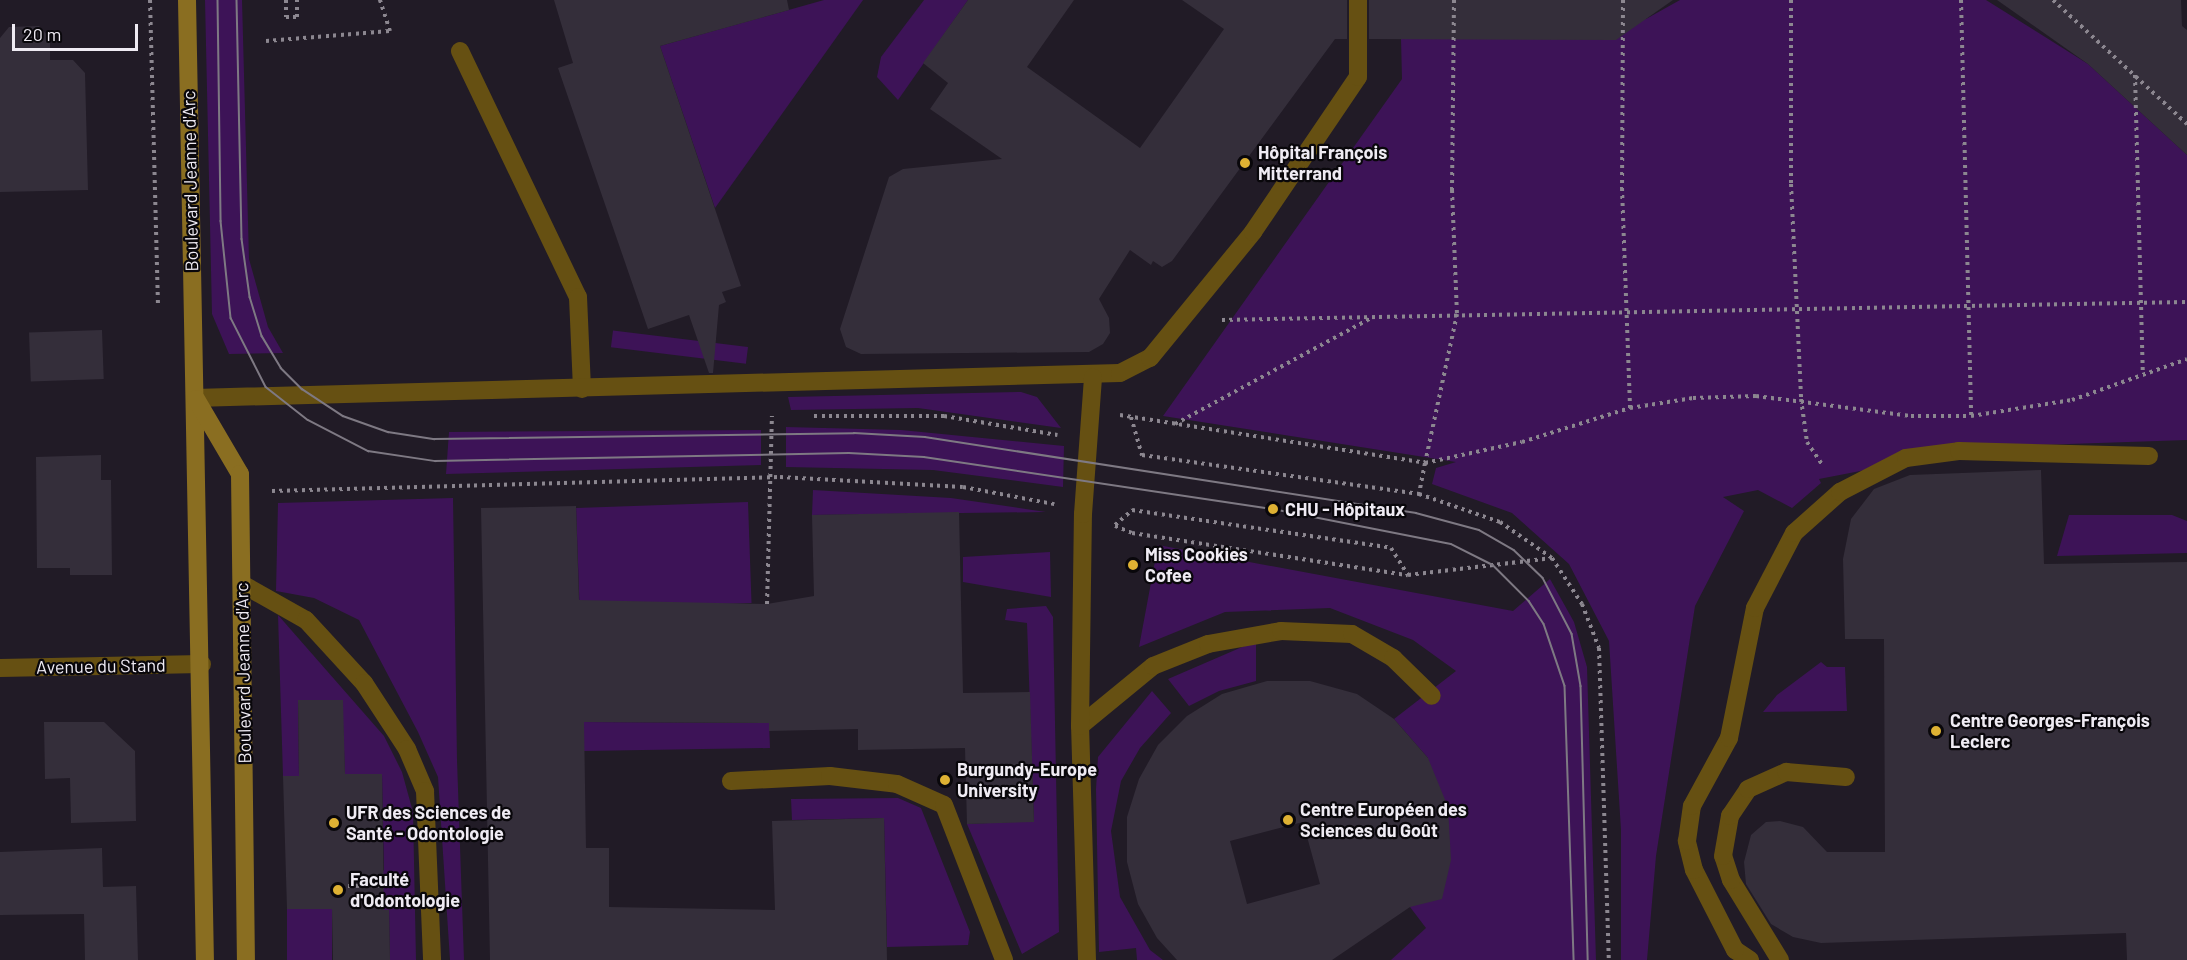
<!DOCTYPE html>
<meta charset="utf-8">
<style>
body{margin:0}
#map{position:relative;width:2187px;height:960px;overflow:hidden;background:#211b26;font-family:Barlow,sans-serif}
div>[style]{position:absolute}
[style*='--x']{left:calc(var(--x)*1px);top:calc(var(--y)*1px);width:calc(var(--w)*1px);rotate:calc(var(--a)*1deg)}
.green>*{inset:0;background:#3d1357;transform-origin:0 0}
.building>*{inset:0;background:#342e3a;transform-origin:0 0}
.path>*{height:4px;margin-top:-2px;transform-origin:0;background:repeating-linear-gradient(90deg,#8c8790 0 3px,transparent 0 7.5px)}
.service>*{height:18px;margin:-9px;padding:0 9px;transform-origin:9px;border-radius:9px;background:#665012}
.pedestrian>*{height:18px;margin:-9px;padding:0 9px;transform-origin:9px;border-radius:9px;background:#665012}
.minor>*{height:18px;margin:-9px;padding:0 9px;transform-origin:9px;border-radius:9px;background:#665012}
.secondary>*{height:18px;margin:-9px;padding:0 9px;transform-origin:9px;border-radius:9px;background:#8a6e21}
.tram>*{height:1.5px;margin:-0.75px;padding:0 0.75px;transform-origin:0.75px;border-radius:0.75px;background:#7e7983}
.dots>*{width:16px;height:16px;translate:-50% -50%;box-sizing:border-box;border:3px solid #09070b;border-radius:50%}
span{translate:-50% -50%;white-space:nowrap;text-align:center;line-height:1.15;-webkit-text-stroke:4.5px #09070b;paint-order:stroke}
.poi-label{font-size:18px;color:#efebf3;font-weight:700}
.left{translate:0 -50%;text-align:left}
.street-label{font-size:18px;color:#efebf3}
.scale{position:absolute;left:12px;top:24px;width:126px;height:27px;box-sizing:border-box;border:3px solid #efebf3;border-top:0;padding-left:8px;font-size:18px;line-height:21px;white-space:nowrap;color:#efebf3;-webkit-text-stroke:4px #09070b;paint-order:stroke}
</style>
<div id="map">
<div class="green">
<i style="clip-path:polygon(205px 0,242px 0,249px 259px,268px 327px,283px 353px,229px 354px,212px 314px)"></i>
<i style="clip-path:polygon(824px 0,863px 0,715px 208px,660px 46px)"></i>
<i style="clip-path:polygon(924px 0,968px 0,898px 100px,877px 77px,881px 57px)"></i>
<i style="clip-path:polygon(1680px 0,1986px 0,2088px 64px,2187px 155px,2187px 440px,1984px 447px,1819px 479px,1821px 483px,1792px 508px,1758px 490px,1723px 497px,1744px 511px,1695px 606px,1656px 856px,1647px 960px,1621px 960px,1621px 830px,1609px 641px,1569px 564px,1512px 513px,1432px 484px,1436px 468px,1456px 462px,1163px 416px,1402px 79px,1401px 39px,1646px 19px)"></i>
<i style="left:748px;top:347px;width:17px;height:136px;rotate:97deg"></i>
<i style="clip-path:polygon(1021px 392px,1037px 397px,1061px 428px,918px 408px,791px 410px,788px 397px)"></i>
<i style="clip-path:polygon(786px 427px,901px 430px,1064px 446px,1063px 487px,933px 470px,786px 467px)"></i>
<i style="clip-path:polygon(761px 430px,761px 465px,446px 474px,449px 432px)"></i>
<i style="clip-path:polygon(813px 490px,951px 498px,1046px 512px,812px 515px)"></i>
<i style="clip-path:polygon(453px 498px,457px 760px,464px 960px,450px 960px,438px 777px,418px 732px,359px 620px,314px 598px,276px 591px,278px 503px)"></i>
<i style="left:748px;top:502px;width:101px;height:172px;rotate:88deg"></i>
<i style="clip-path:polygon(2069px 515px,2172px 515px,2187px 521px,2187px 553px,2057px 556px)"></i>
<i style="clip-path:polygon(1158px 545px,1513px 611px,1550px 579px,1574px 622px,1587px 667px,1596px 960px,1391px 960px,1426px 928px,1410px 907px,1428px 758px,1394px 719px,1456px 671px,1413px 640px,1330px 608px,1225px 612px,1139px 647px)"></i>
<i style="clip-path:polygon(1050px 552px,1051px 597px,963px 582px,963px 557px)"></i>
<i style="clip-path:polygon(1046px 606px,1053px 617px,1059px 932px,1022px 954px,967px 824px,1034px 821px,1027px 623px,1005px 620px,1007px 609px)"></i>
<i style="clip-path:polygon(278px 615px,384px 736px,402px 772px,413px 812px,416px 960px,390px 960px,389px 910px,348px 910px,384px 870px,382px 774px,345px 774px,342px 700px,298px 701px,299px 776px,283px 776px)"></i>
<i style="clip-path:polygon(1256px 641px,1256px 681px,1219px 691px,1189px 706px,1168px 679px)"></i>
<i style="clip-path:polygon(1821px 662px,1827px 667px,1845px 667px,1847px 711px,1763px 712px,1777px 695px)"></i>
<i style="clip-path:polygon(1152px 691px,1171px 713px,1140px 748px,1121px 781px,1111px 831px,1120px 897px,1150px 950px,1163px 960px,1137px 960px,1136px 948px,1099px 952px,1096px 789px,1098px 757px)"></i>
<i style="clip-path:polygon(584px 722px,769px 723px,770px 748px,584px 751px)"></i>
<i style="clip-path:polygon(898px 798px,921px 808px,970px 932px,968px 945px,887px 947px,884px 818px,792px 820px,791px 799px)"></i>
<i style="left:287px;top:909px;width:45px;height:51px"></i>
</div>
<div class="building">
<i style="clip-path:polygon(554px 0,787px 0,789px 10px,660px 46px,741px 286px,722px 292px,726px 302px,719px 305px,713px 373px,709px 373px,689px 315px,648px 329px,558px 68px,573px 63px)"></i>
<i style="clip-path:polygon(968px 0,1074px 0,1027px 67px,1140px 148px,1224px 29px,1182px 0,1347px 0,1347px 39px,1335px 39px,1172px 261px,1162px 267px,1153px 261px,1151px 265px,1130px 250px,1099px 299px,1109px 318px,1110px 333px,1103px 344px,1089px 352px,861px 354px,846px 347px,840px 329px,889px 177px,903px 169px,1002px 159px,930px 109px,948px 83px,923px 63px)"></i>
<i style="clip-path:polygon(1369px 0,1673px 0,1616px 40px,1369px 39px)"></i>
<i style="clip-path:polygon(1997px 0,2181px 0,2182px 26px,2187px 30px,2187px 155px,2088px 64px)"></i>
<i style="clip-path:polygon(39px 26px,50px 38px,50px 60px,73px 60px,85px 73px,88px 190px,0 192px,0 38px,9px 27px)"></i>
<i style="left:102px;top:330px;width:49px;height:73px;rotate:88deg"></i>
<i style="clip-path:polygon(101px 455px,101px 480px,111px 480px,112px 575px,70px 575px,70px 568px,37px 568px,36px 457px)"></i>
<i style="clip-path:polygon(2041px 470px,2044px 564px,2187px 562px,2187px 960px,2127px 960px,2126px 933px,1821px 943px,1793px 937px,1771px 924px,1746px 884px,1744px 862px,1751px 835px,1766px 822px,1780px 821px,1803px 827px,1827px 852px,1885px 852px,1884px 639px,1845px 639px,1843px 559px,1851px 519px,1874px 489px,1910px 475px)"></i>
<i style="clip-path:polygon(576px 506px,579px 600px,767px 604px,814px 596px,812px 515px,959px 512px,963px 693px,1030px 692px,1034px 822px,967px 824px,965px 748px,858px 750px,858px 729px,769px 731px,769px 723px,584px 722px,586px 848px,609px 848px,609px 907px,775px 910px,772px 821px,884px 818px,887px 960px,490px 960px,481px 508px)"></i>
<i style="clip-path:polygon(evenodd,1267px 681px,1310px 681px,1357px 694px,1394px 719px,1428px 758px,1448px 807px,1451px 860px,1442px 899px,1410px 907px,1332px 960px,1177px 960px,1157px 938px,1138px 904px,1127px 862px,1127px 817px,1139px 779px,1158px 745px,1187px 716px,1222px 694px,1267px 681px,1303px 822px,1320px 884px,1247px 904px,1230px 841px,1303px 822px)"></i>
<i style="clip-path:polygon(298px 700px,343px 700px,345px 774px,382px 774px,384px 910px,389px 910px,390px 960px,333px 960px,332px 909px,287px 909px,283px 776px,299px 776px)"></i>
<i style="clip-path:polygon(44px 722px,104px 722px,135px 751px,136px 821px,71px 823px,70px 778px,45px 779px)"></i>
<i style="clip-path:polygon(102px 848px,103px 887px,136px 886px,138px 960px,85px 960px,84px 914px,0 915px,0 852px)"></i>
</div>
<div class="path">
<i style="--x:150;--y:0;--w:306;--a:88.5"></i>
<i style="--x:286;--y:0;--w:17;--a:90"></i>
<i style="--x:286;--y:17;--w:11;--a:0"></i>
<i style="--x:297;--y:17;--w:17;--a:-90"></i>
<i style="--x:1454;--y:0;--w:190;--a:90.6"></i>
<i style="--x:1452;--y:190;--w:124;--a:87.7"></i>
<i style="--x:1457;--y:314;--w:152;--a:102.1"></i>
<i style="--x:1425;--y:463;--w:99;--a:-12.2"></i>
<i style="--x:1522;--y:442;--w:113;--a:-17.5"></i>
<i style="--x:1630;--y:408;--w:64;--a:-9"></i>
<i style="--x:1693;--y:398;--w:63;--a:-1.8"></i>
<i style="--x:1756;--y:396;--w:156;--a:7.4"></i>
<i style="--x:1911;--y:416;--w:60;--a:0"></i>
<i style="--x:1971;--y:416;--w:102;--a:-9"></i>
<i style="--x:2072;--y:400;--w:122;--a:-19.6"></i>
<i style="--x:1623;--y:0;--w:188;--a:90.3"></i>
<i style="--x:1622;--y:188;--w:220;--a:87.9"></i>
<i style="--x:1791;--y:0;--w:184;--a:90"></i>
<i style="--x:1791;--y:184;--w:215;--a:87.3"></i>
<i style="--x:1801;--y:399;--w:43;--a:82.1"></i>
<i style="--x:1807;--y:442;--w:29;--a:56"></i>
<i style="--x:1961;--y:0;--w:416;--a:88.6"></i>
<i style="--x:2053;--y:0;--w:183;--a:42.8"></i>
<i style="--x:266;--y:41;--w:124;--a:-4.6"></i>
<i style="--x:390;--y:31;--w:33;--a:-108"></i>
<i style="--x:2135;--y:75;--w:298;--a:88.5"></i>
<i style="--x:1222;--y:320;--w:965;--a:-1.07"></i>
<i style="--x:1120;--y:415;--w:309;--a:8.9"></i>
<i style="--x:1425;--y:463;--w:32;--a:101"></i>
<i style="--x:1419;--y:494;--w:86;--a:19.1"></i>
<i style="--x:1500;--y:522;--w:63;--a:34.7"></i>
<i style="--x:1552;--y:558;--w:55;--a:56.9"></i>
<i style="--x:1582;--y:604;--w:47;--a:68.9"></i>
<i style="--x:1599;--y:648;--w:312;--a:88.2"></i>
<i style="--x:814;--y:416;--w:130;--a:0"></i>
<i style="--x:944;--y:416;--w:115;--a:9.5"></i>
<i style="--x:1131;--y:417;--w:40;--a:74"></i>
<i style="--x:1142;--y:455;--w:280;--a:8"></i>
<i style="--x:1175;--y:424;--w:223;--a:-28.4"></i>
<i style="--x:272;--y:491;--w:508;--a:-1.58"></i>
<i style="--x:780;--y:477;--w:183;--a:3.1"></i>
<i style="--x:963;--y:487;--w:93;--a:10.6"></i>
<i style="--x:1115;--y:525;--w:23;--a:-41"></i>
<i style="--x:1132;--y:510;--w:262;--a:8.3"></i>
<i style="--x:1391;--y:548;--w:32;--a:58"></i>
<i style="--x:1115;--y:526;--w:18;--a:22"></i>
<i style="--x:1132;--y:533;--w:279;--a:8.7"></i>
<i style="--x:1408;--y:575;--w:145;--a:-6.7"></i>
<i style="--x:767;--y:604;--w:188;--a:-88.5"></i>
<i style="--x:348;--y:886;--w:50;--a:-1.1"></i>
</div>
<div class="service">
<i style="--x:460;--y:51;--w:273;--a:64.4"></i>
<i style="--x:578;--y:297;--w:92;--a:87.5"></i>
<i style="--x:195;--y:398;--w:925;--a:-1.55"></i>
<i style="--x:1120;--y:373;--w:34;--a:-27"></i>
<i style="--x:1150;--y:358;--w:163;--a:-50.7"></i>
<i style="--x:1253;--y:232;--w:187;--a:-55.9"></i>
<i style="--x:1358;--y:77;--w:77;--a:-90"></i>
<i style="--x:242;--y:584;--w:73;--a:29.4"></i>
<i style="--x:306;--y:620;--w:86;--a:47.4"></i>
<i style="--x:364;--y:683;--w:79;--a:56.9"></i>
<i style="--x:407;--y:749;--w:46;--a:66.8"></i>
<i style="--x:425;--y:791;--w:169;--a:87.6"></i>
<i style="--x:1080;--y:726;--w:94;--a:-39.4"></i>
<i style="--x:1153;--y:666;--w:59;--a:-21.8"></i>
<i style="--x:1208;--y:644;--w:74;--a:-10.1"></i>
<i style="--x:1281;--y:631;--w:71;--a:2.4"></i>
<i style="--x:1352;--y:634;--w:48;--a:30.3"></i>
<i style="--x:1393;--y:658;--w:54;--a:44.3"></i>
<i style="--x:731;--y:781;--w:99;--a:-2.9"></i>
<i style="--x:830;--y:776;--w:67;--a:6.8"></i>
<i style="--x:897;--y:784;--w:51;--a:24.1"></i>
<i style="--x:944;--y:805;--w:166;--a:68.8"></i>
<i style="--x:1750;--y:960;--w:18;--a:-146"></i>
<i style="--x:1735;--y:950;--w:90;--a:-117.1"></i>
<i style="--x:1694;--y:870;--w:30;--a:-104"></i>
<i style="--x:1687;--y:841;--w:35;--a:-82"></i>
<i style="--x:1692;--y:806;--w:77;--a:-61.4"></i>
<i style="--x:1729;--y:738;--w:133;--a:-78.7"></i>
<i style="--x:1755;--y:608;--w:85;--a:-62.5"></i>
<i style="--x:1794;--y:533;--w:62;--a:-41.7"></i>
<i style="--x:1840;--y:492;--w:74;--a:-27.3"></i>
<i style="--x:1906;--y:458;--w:53;--a:-7.5"></i>
<i style="--x:1959;--y:451;--w:190;--a:1.5"></i>
<i style="--x:1780;--y:960;--w:94;--a:-121.5"></i>
<i style="--x:1731;--y:880;--w:25;--a:-108"></i>
<i style="--x:1723;--y:856;--w:41;--a:-80.1"></i>
<i style="--x:1730;--y:816;--w:32;--a:-56"></i>
<i style="--x:1748;--y:789;--w:42;--a:-24.1"></i>
<i style="--x:1786;--y:772;--w:60;--a:4.8"></i>
</div>
<div class="pedestrian">
<i style="--x:1087;--y:960;--w:234;--a:-91.7"></i>
<i style="--x:1080;--y:726;--w:212;--a:-89.2"></i>
<i style="--x:1083;--y:514;--w:137;--a:-85.8"></i>
</div>
<div class="minor">
<i style="--x:0;--y:668;--w:202;--a:-1.1"></i>
</div>
<div class="secondary">
<i style="--x:187;--y:0;--w:960;--a:88.93"></i>
<i style="--x:196;--y:399;--w:87;--a:59.6"></i>
<i style="--x:240;--y:474;--w:486;--a:89.3"></i>
</div>
<div class="tram">
<i style="--x:218;--y:0;--w:221;--a:89.2"></i>
<i style="--x:221;--y:221;--w:98;--a:84.1"></i>
<i style="--x:231;--y:318;--w:77;--a:63.1"></i>
<i style="--x:266;--y:387;--w:53;--a:38.2"></i>
<i style="--x:308;--y:420;--w:68;--a:27.3"></i>
<i style="--x:368;--y:451;--w:68;--a:8.5"></i>
<i style="--x:435;--y:461;--w:414;--a:-1.1"></i>
<i style="--x:849;--y:453;--w:75;--a:3.1"></i>
<i style="--x:924;--y:457;--w:353;--a:8.5"></i>
<i style="--x:1273;--y:509;--w:181;--a:11.1"></i>
<i style="--x:1451;--y:544;--w:47;--a:26.6"></i>
<i style="--x:1493;--y:565;--w:51;--a:45"></i>
<i style="--x:1529;--y:601;--w:27;--a:57"></i>
<i style="--x:1544;--y:624;--w:65;--a:71.3"></i>
<i style="--x:1565;--y:686;--w:274;--a:88.1"></i>
<i style="--x:237;--y:0;--w:239;--a:88.8"></i>
<i style="--x:242;--y:239;--w:59;--a:82.1"></i>
<i style="--x:250;--y:297;--w:41;--a:72.9"></i>
<i style="--x:262;--y:336;--w:37;--a:59"></i>
<i style="--x:281;--y:368;--w:30;--a:45"></i>
<i style="--x:302;--y:389;--w:49;--a:33.4"></i>
<i style="--x:343;--y:416;--w:48;--a:19.6"></i>
<i style="--x:388;--y:432;--w:47;--a:8.7"></i>
<i style="--x:434;--y:439;--w:420;--a:-0.8"></i>
<i style="--x:854;--y:433;--w:71;--a:3.2"></i>
<i style="--x:925;--y:437;--w:497;--a:8.8"></i>
<i style="--x:1416;--y:513;--w:65;--a:15.1"></i>
<i style="--x:1479;--y:530;--w:40;--a:29.7"></i>
<i style="--x:1514;--y:550;--w:40;--a:44"></i>
<i style="--x:1543;--y:578;--w:63;--a:62.6"></i>
<i style="--x:1572;--y:634;--w:53;--a:80.2"></i>
<i style="--x:1581;--y:686;--w:274;--a:88.5"></i>
</div>
<div class="dots">
<i style="left:1245px;top:163px;background:#deb133"></i>
<i style="left:1273px;top:509px;background:#deb133"></i>
<i style="left:1133px;top:565px;background:#deb133"></i>
<i style="left:1936px;top:731px;background:#deb133"></i>
<i style="left:945px;top:780px;background:#deb133"></i>
<i style="left:1288px;top:820px;background:#deb133"></i>
<i style="left:334px;top:823px;background:#deb133"></i>
<i style="left:338px;top:890px;background:#deb133"></i>
</div>
<div class="poi-label">
<span class="left" style="left:1258px;top:163px">Hôpital François<br>Mitterrand</span>
<span class="left" style="left:1285px;top:509px">CHU - Hôpitaux</span>
<span class="left" style="left:1145px;top:565px">Miss Cookies<br>Cofee</span>
<span class="left" style="left:1950px;top:731px">Centre Georges-François<br>Leclerc</span>
<span class="left" style="left:957px;top:780px">Burgundy-Europe<br>University</span>
<span class="left" style="left:1300px;top:820px">Centre Européen des<br>Sciences du Goût</span>
<span class="left" style="left:346px;top:823px">UFR des Sciences de<br>Santé - Odontologie</span>
<span class="left" style="left:350px;top:890px">Faculté<br>d'Odontologie</span>
</div>
<div class="street-label">
<span style="left:190px;top:181px;rotate:-91deg">Boulevard Jeanne d'Arc</span>
<span style="left:101px;top:666px;rotate:-1deg">Avenue du Stand</span>
<span style="left:243px;top:673px;rotate:-91deg">Boulevard Jeanne d'Arc</span>
</div>
<div class="scale">20 m</div>
</div>
